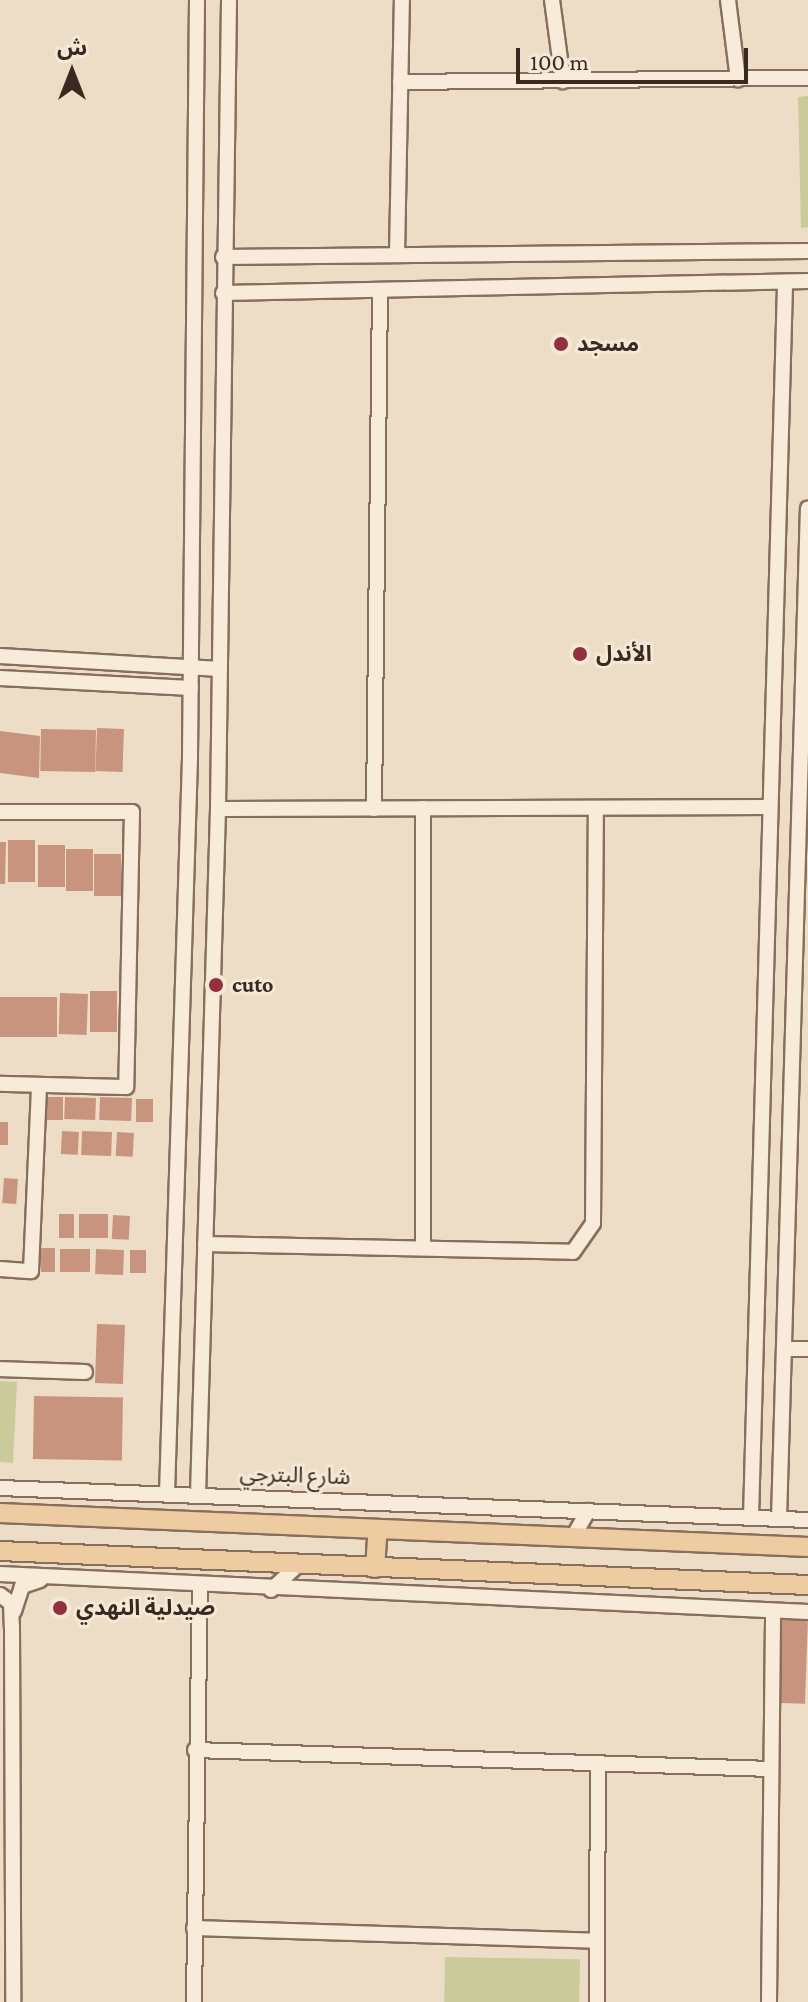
<!DOCTYPE html>
<meta charset="utf-8">
<style>
body{margin:0}
#map{position:relative;width:808px;height:2002px;overflow:hidden;background:#edddc7;font-family:"Crimson Pro","Noto Sans Arabic",serif}
div>[style]{position:absolute}
[style*='--x']{left:calc(var(--x)*1px);top:calc(var(--y)*1px);width:calc(var(--w)*1px);rotate:calc(var(--a)*1deg)}
.green>*{inset:0;background:#cbca9b;transform-origin:0 0}
.building>*{inset:0;background:#c9947e;transform-origin:0 0}
.roads{filter:drop-shadow(2px 0 #886e5d) drop-shadow(-2px 0 #886e5d) drop-shadow(0 2px #886e5d) drop-shadow(0 -2px #886e5d)}
.minor>*{height:14px;margin:-7px;padding:0 7px;transform-origin:7px;border-radius:7px;background:#f8ebda}
.major>*{height:18px;margin:-9px;padding:0 9px;transform-origin:9px;border-radius:9px;background:#eecca1}
.dots>*{width:22px;height:22px;translate:-50% -50%;box-sizing:border-box;border:4px solid #f4e8d6;border-radius:50%}
span{translate:-50% -50%;white-space:nowrap;text-align:center;line-height:1.15;-webkit-text-stroke:6px #f4e8d6;paint-order:stroke}
.poi-label{font-size:22px;color:#392920;font-weight:700}
.left{translate:0 -50%;text-align:left}
.street-label{font-size:22px;color:#392920}
.north{position:absolute;left:32px;top:32px;width:80px;height:80px;-webkit-text-stroke:6px #f4e8d6;paint-order:stroke;rotate:0deg;font-size:22px;font-weight:700;line-height:32px;text-align:center;color:#392920}
.north::after{content:'';display:block;margin:auto;width:28px;height:36px;background:#392920;clip-path:polygon(50% 0,100% 100%,50% 72%,0 100%)}
.scale{position:absolute;left:516px;top:48px;width:232px;height:36px;box-sizing:border-box;border:4px solid #392920;border-top:0;padding-left:10px;font-size:24px;line-height:28px;white-space:nowrap;color:#392920;-webkit-text-stroke:6px #f4e8d6;paint-order:stroke}
</style>
<div id="map">
<div class="green">
<i style="clip-path:polygon(808px 96px,808px 227px,801px 228px,798px 97px)"></i>
<i style="clip-path:polygon(0 1381px,17px 1382px,13px 1463px,0 1462px)"></i>
<i style="left:445px;top:1957px;width:135px;height:45px;rotate:1deg"></i>
</div>
<div class="building">
<i style="left:97px;top:728px;width:27px;height:43px;rotate:2deg"></i>
<i style="left:96px;top:730px;width:42px;height:55px;rotate:91deg"></i>
<i style="clip-path:polygon(0 731px,40px 736px,39px 778px,0 773px)"></i>
<i style="left:8px;top:840px;width:27px;height:42px"></i>
<i style="clip-path:polygon(0 842px,6px 842px,5px 884px,0 884px)"></i>
<i style="left:38px;top:845px;width:27px;height:42px"></i>
<i style="left:66px;top:849px;width:27px;height:42px"></i>
<i style="left:94px;top:854px;width:27px;height:42px"></i>
<i style="left:90px;top:991px;width:27px;height:41px"></i>
<i style="left:60px;top:993px;width:28px;height:41px;rotate:2deg"></i>
<i style="left:57px;top:997px;width:40px;height:57px;rotate:90deg"></i>
<i style="left:47px;top:1097px;width:16px;height:23px"></i>
<i style="left:65px;top:1097px;width:31px;height:22px;rotate:2deg"></i>
<i style="left:100px;top:1097px;width:32px;height:23px;rotate:2deg"></i>
<i style="left:136px;top:1099px;width:17px;height:23px"></i>
<i style="left:0;top:1122px;width:8px;height:23px"></i>
<i style="left:62px;top:1131px;width:17px;height:23px;rotate:3deg"></i>
<i style="left:82px;top:1131px;width:30px;height:24px;rotate:2deg"></i>
<i style="left:117px;top:1132px;width:17px;height:24px;rotate:3deg"></i>
<i style="left:4px;top:1178px;width:14px;height:25px;rotate:4deg"></i>
<i style="left:59px;top:1214px;width:15px;height:24px"></i>
<i style="left:79px;top:1214px;width:29px;height:24px"></i>
<i style="left:113px;top:1215px;width:17px;height:24px;rotate:3deg"></i>
<i style="left:41px;top:1248px;width:14px;height:24px"></i>
<i style="left:60px;top:1249px;width:30px;height:23px"></i>
<i style="left:96px;top:1249px;width:28px;height:25px;rotate:2deg"></i>
<i style="left:130px;top:1250px;width:16px;height:23px"></i>
<i style="left:97px;top:1324px;width:28px;height:59px;rotate:2deg"></i>
<i style="left:34px;top:1396px;width:89px;height:63px;rotate:1deg"></i>
<i style="left:782px;top:1617px;width:26px;height:86px;rotate:2deg"></i>
</div>
<div class="roads">
<div class="minor">
<i style="--x:552;--y:0;--w:82;--a:82.3"></i>
<i style="--x:728;--y:0;--w:80;--a:82.8"></i>
<i style="--x:400;--y:82;--w:408;--a:-0.6"></i>
<i style="--x:397;--y:255;--w:255;--a:-88.9"></i>
<i style="--x:223;--y:257;--w:585;--a:-0.59"></i>
<i style="--x:223;--y:293;--w:585;--a:-1.18"></i>
<i style="--x:0;--y:656;--w:220;--a:3.4"></i>
<i style="--x:0;--y:678;--w:191;--a:3"></i>
<i style="--x:423;--y:808;--w:440;--a:90"></i>
<i style="--x:218;--y:809;--w:551;--a:-0.21"></i>
<i style="--x:374;--y:809;--w:519;--a:-89.34"></i>
<i style="--x:0;--y:812;--w:132;--a:0"></i>
<i style="--x:132;--y:812;--w:275;--a:91.2"></i>
<i style="--x:126;--y:1087;--w:126;--a:-178.6"></i>
<i style="--x:205;--y:1244;--w:368;--a:1.2"></i>
<i style="--x:573;--y:1252;--w:35;--a:-55"></i>
<i style="--x:593;--y:1223;--w:415;--a:-89.6"></i>
<i style="--x:0;--y:1269;--w:31;--a:4"></i>
<i style="--x:31;--y:1271;--w:186;--a:-87.5"></i>
<i style="--x:784;--y:1349;--w:24;--a:0"></i>
<i style="--x:0;--y:1369;--w:85;--a:2"></i>
<i style="--x:0;--y:1488;--w:809;--a:2.27"></i>
<i style="--x:167;--y:1494;--w:738;--a:-88.21"></i>
<i style="--x:190;--y:756;--w:756;--a:-89.47"></i>
<i style="--x:198;--y:1495;--w:686;--a:-88.33"></i>
<i style="--x:218;--y:809;--w:809;--a:-89.22"></i>
<i style="--x:751;--y:1518;--w:1236;--a:-88.42"></i>
<i style="--x:779;--y:1519;--w:1011;--a:-88.36"></i>
<i style="--x:573;--y:1537;--w:30;--a:-60"></i>
<i style="--x:0;--y:1574;--w:809;--a:2.69"></i>
<i style="--x:271;--y:1590;--w:37;--a:-43"></i>
<i style="--x:0;--y:1595;--w:14;--a:36"></i>
<i style="--x:11;--y:1603;--w:24;--a:88"></i>
<i style="--x:12;--y:1627;--w:375;--a:89.8"></i>
<i style="--x:14;--y:1611;--w:26;--a:-72"></i>
<i style="--x:22;--y:1586;--w:19;--a:-18"></i>
<i style="--x:195;--y:1750;--w:576;--a:1.89"></i>
<i style="--x:194;--y:1928;--w:403;--a:1.8"></i>
<i style="--x:194;--y:2002;--w:415;--a:-89.2"></i>
<i style="--x:597;--y:2002;--w:239;--a:-89.8"></i>
<i style="--x:769;--y:2002;--w:391;--a:-89.4"></i>
</div>
<div class="major">
<i style="--x:0;--y:1513;--w:809;--a:2.41"></i>
<i style="--x:0;--y:1551;--w:809;--a:2.41"></i>
<i style="--x:375;--y:1568;--w:39;--a:-86"></i>
</div>
</div>
<div class="dots">
<i style="left:561px;top:344px;background:#942f3d"></i>
<i style="left:580px;top:654px;background:#942f3d"></i>
<i style="left:216px;top:985px;background:#942f3d"></i>
<i style="left:60px;top:1608px;background:#942f3d"></i>
</div>
<div class="poi-label">
<span class="left" style="left:577px;top:344px">مسجد</span>
<span class="left" style="left:596px;top:654px">الأندل</span>
<span class="left" style="left:232px;top:985px">cuto</span>
<span class="left" style="left:76px;top:1608px">صيدلية النهدي</span>
</div>
<div class="street-label">
<span style="left:295px;top:1475px;rotate:2deg">شارع البترجي</span>
</div>
<div class="north">ش</div>
<div class="scale">100 m</div>
</div>
